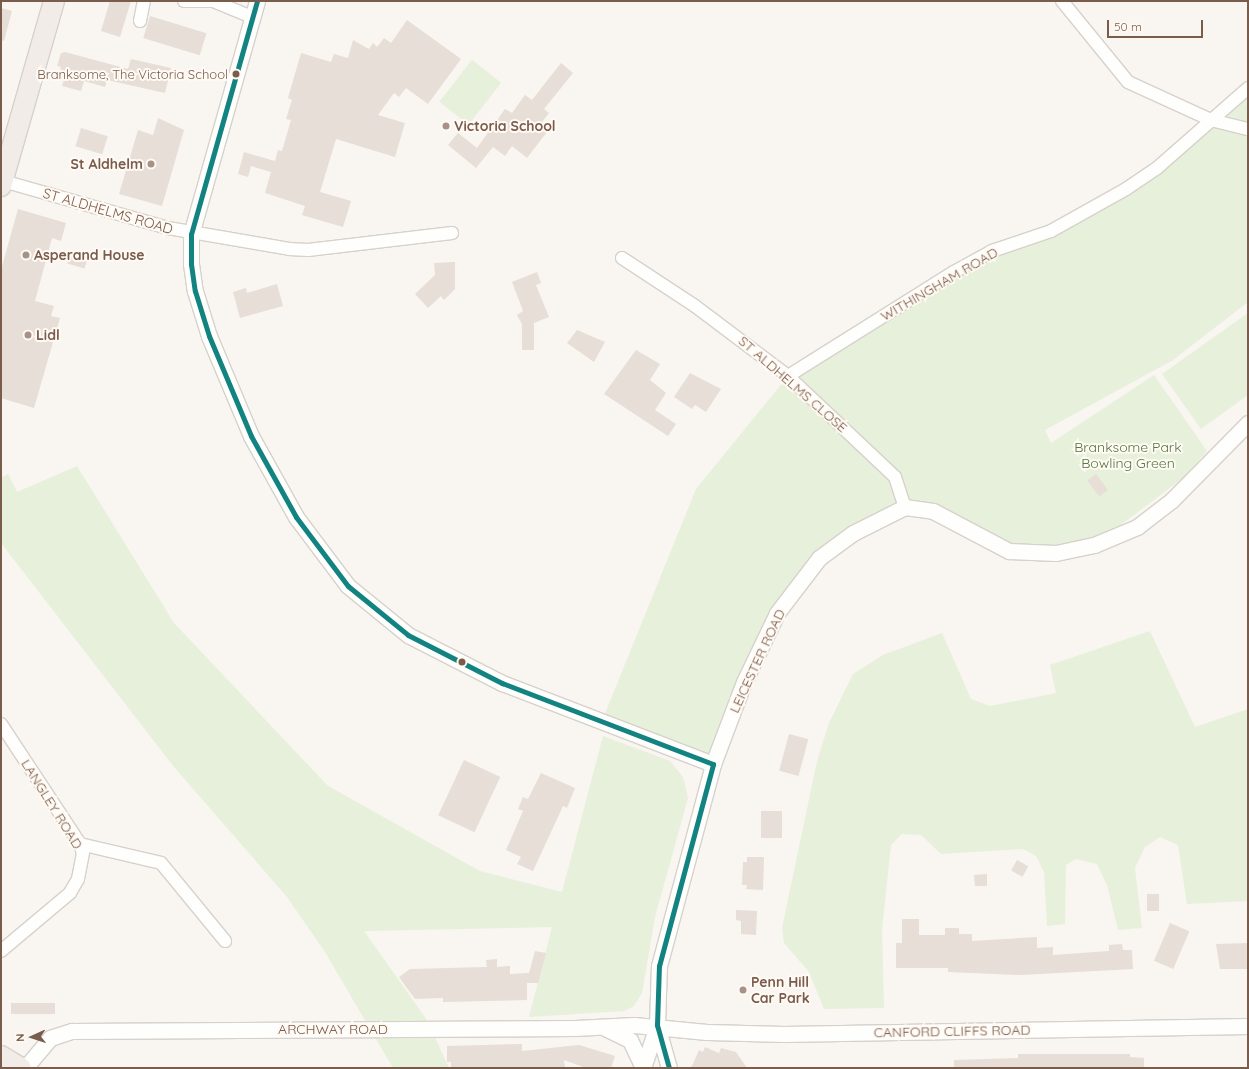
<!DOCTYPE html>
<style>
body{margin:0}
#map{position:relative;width:1249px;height:1069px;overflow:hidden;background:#f9f5f0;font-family:Quicksand,sans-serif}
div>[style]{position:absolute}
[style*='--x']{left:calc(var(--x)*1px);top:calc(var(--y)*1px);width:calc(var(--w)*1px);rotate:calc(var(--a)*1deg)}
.green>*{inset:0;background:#e7f0db;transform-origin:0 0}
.building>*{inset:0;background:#e6ded7;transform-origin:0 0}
.roads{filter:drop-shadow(1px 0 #d7d1cb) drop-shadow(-1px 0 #d7d1cb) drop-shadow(0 1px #d7d1cb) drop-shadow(0 -1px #d7d1cb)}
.minor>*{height:12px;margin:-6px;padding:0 6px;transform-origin:6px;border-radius:6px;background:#fefefd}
.tertiary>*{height:15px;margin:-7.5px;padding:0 7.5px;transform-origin:7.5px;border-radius:7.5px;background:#fefefd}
.trunk>*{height:20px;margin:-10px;padding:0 10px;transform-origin:10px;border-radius:10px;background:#f2ece8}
.bus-1>*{height:5px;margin:-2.5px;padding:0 2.5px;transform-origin:2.5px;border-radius:2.5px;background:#128380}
.dots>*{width:11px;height:11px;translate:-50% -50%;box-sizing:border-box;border:2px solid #fffaf3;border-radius:50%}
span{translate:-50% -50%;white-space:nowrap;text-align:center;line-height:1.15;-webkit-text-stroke:4px #fffaf3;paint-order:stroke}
.bus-label{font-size:13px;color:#7a5c4d}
.right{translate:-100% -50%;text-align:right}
.poi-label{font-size:14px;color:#7a5c4d;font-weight:700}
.left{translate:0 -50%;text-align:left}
.street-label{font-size:14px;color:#7a5c4d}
.park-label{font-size:14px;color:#537a41}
.frame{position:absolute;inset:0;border:2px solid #7a5c4d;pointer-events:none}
.north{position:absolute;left:12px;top:1017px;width:40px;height:40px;-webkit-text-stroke:3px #fffaf3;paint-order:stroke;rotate:267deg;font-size:11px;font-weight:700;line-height:16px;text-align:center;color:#7a5c4d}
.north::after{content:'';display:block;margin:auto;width:14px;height:18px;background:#7a5c4d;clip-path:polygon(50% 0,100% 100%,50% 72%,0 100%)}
.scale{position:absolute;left:1107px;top:20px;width:96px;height:18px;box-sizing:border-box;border:2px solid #7a5c4d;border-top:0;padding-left:5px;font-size:12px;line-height:14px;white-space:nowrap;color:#7a5c4d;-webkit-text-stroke:3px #fffaf3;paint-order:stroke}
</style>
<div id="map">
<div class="green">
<i style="left:472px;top:60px;width:37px;height:53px;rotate:38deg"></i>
<i style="clip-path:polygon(1248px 88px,1248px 302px,1173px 360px,1045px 430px,1051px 443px,1154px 375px,1207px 451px,1183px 478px,1094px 545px,1009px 551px,905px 507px,853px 533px,777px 613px,713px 764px,602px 721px,696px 489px,788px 376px,954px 272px,1051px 231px,1126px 189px)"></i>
<i style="clip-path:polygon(1248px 313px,1248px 395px,1201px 429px,1162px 374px)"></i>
<i style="clip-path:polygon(77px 466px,174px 623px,328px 786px,480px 871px,562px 892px,603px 736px,670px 761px,683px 777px,688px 798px,655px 917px,642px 993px,634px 1006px,624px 1011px,529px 1017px,552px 927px,364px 931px,427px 1020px,449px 1068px,393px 1068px,325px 952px,287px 897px,174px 767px,1px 543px,1px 478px,8px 474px,17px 492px)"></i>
<i style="clip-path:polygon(1150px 631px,1195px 727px,1248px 709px,1248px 901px,1187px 904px,1178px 845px,1160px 837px,1145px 847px,1135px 868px,1142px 928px,1118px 930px,1107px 885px,1097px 864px,1076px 859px,1066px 865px,1065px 924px,1047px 926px,1044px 872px,1036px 856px,1023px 849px,941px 854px,921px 835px,902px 834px,891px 845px,882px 930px,884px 1008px,824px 1009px,809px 972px,784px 943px,782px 928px,817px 761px,829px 723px,853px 674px,883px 655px,942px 633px,971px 699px,990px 706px,1056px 693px,1050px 665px)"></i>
</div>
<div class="building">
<i style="clip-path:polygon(110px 1px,131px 1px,120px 37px,101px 31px)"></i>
<i style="clip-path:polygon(1px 8px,12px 11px,4px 41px,1px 40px)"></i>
<i style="left:150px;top:16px;width:59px;height:23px;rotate:17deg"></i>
<i style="clip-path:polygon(407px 20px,461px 59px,428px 104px,406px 88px,399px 97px,394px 93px,378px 115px,405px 123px,395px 157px,336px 139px,320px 192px,351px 201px,343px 227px,302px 215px,305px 206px,265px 193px,271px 172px,251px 166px,248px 177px,238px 174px,244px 152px,275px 161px,278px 150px,282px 151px,291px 120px,286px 119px,292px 100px,288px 98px,301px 53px,331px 62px,334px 54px,348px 58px,353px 40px,369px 49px,373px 43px,377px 47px,384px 38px,391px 43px)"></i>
<i style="clip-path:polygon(65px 52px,128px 69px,131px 59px,171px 68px,165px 93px,107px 80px,105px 87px,84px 81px,81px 91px,62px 86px,66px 73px,60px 71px,61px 67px,57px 66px,61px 53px)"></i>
<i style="clip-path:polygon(561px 63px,573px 73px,544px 109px,549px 113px,542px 122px,550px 128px,527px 158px,512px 146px,505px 156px,493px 147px,476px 168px,448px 145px,458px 133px,477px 148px,505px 109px,512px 113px,525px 95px,532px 100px)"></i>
<i style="clip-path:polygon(158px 118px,184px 130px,162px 206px,119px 194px,138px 130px,153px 135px)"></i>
<i style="left:81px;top:128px;width:28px;height:19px;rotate:17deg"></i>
<i style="clip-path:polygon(18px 209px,66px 223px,61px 241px,52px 238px,35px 301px,54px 306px,51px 316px,60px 318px,34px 408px,1px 398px,1px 270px)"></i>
<i style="left:70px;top:254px;width:18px;height:10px;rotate:16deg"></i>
<i style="clip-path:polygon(455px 262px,455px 289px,444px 300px,441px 296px,428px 308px,415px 294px,435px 275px,434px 263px)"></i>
<i style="clip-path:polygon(537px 272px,541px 283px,536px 285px,549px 317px,534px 323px,534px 350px,522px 350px,522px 324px,517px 315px,523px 311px,512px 282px)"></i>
<i style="clip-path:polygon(277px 284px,283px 306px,240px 318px,233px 292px,246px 288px,247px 293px)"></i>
<i style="clip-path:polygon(577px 330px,605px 342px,594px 362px,567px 343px)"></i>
<i style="clip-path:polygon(636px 350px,660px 364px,650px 380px,666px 393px,655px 410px,676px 424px,668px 436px,604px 394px)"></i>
<i style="clip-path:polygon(690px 373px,721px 389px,706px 412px,695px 405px,692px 409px,674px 397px)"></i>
<i style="left:1096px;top:474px;width:20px;height:11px;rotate:53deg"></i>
<i style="left:789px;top:734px;width:20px;height:38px;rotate:15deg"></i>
<i style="left:464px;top:760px;width:40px;height:61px;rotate:25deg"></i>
<i style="clip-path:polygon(541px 773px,575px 788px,567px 808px,563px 806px,533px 871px,517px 864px,521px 857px,506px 850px,523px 811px,518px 809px,523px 797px,528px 799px)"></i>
<i style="left:761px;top:811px;width:21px;height:27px"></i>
<i style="clip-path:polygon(747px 857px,764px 857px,763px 890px,746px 889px,747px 885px,742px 885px,743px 862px,747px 862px)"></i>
<i style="left:1017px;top:860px;width:13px;height:12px;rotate:29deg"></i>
<i style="clip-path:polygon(987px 874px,987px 886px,975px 886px,974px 875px)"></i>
<i style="left:1147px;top:894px;width:12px;height:17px"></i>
<i style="clip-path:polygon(736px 910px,757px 911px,756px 935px,741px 934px,741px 921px,736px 920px)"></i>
<i style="clip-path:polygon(902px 919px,919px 919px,919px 935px,945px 935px,945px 928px,959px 928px,959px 934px,972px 934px,972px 941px,1037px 937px,1037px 948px,1053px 947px,1053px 955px,1109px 951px,1109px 945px,1122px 944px,1123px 950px,1132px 950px,1133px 969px,1020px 975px,948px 972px,948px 968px,896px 968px,896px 943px,902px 943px)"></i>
<i style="left:1170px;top:923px;width:21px;height:41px;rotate:23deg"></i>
<i style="clip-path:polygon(1248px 943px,1248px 969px,1220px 969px,1216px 944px)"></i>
<i style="clip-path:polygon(535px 951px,546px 953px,538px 983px,527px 983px,527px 1000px,443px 1002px,443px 998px,415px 999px,399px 977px,410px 969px,487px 967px,486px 960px,497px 959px,497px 967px,510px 966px,510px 974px,529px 973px)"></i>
<i style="left:11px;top:1003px;width:44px;height:11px"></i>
<i style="clip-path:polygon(522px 1044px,522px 1051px,579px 1045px,615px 1056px,611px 1068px,586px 1068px,564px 1060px,565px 1068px,451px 1068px,451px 1062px,447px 1062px,447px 1046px)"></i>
<i style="clip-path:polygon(705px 1047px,719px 1053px,721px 1048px,736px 1052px,747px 1068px,691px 1068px,699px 1050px,703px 1052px)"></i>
<i style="clip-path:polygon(1018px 1054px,1130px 1054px,1130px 1057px,1144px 1058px,1144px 1068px,954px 1068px,954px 1060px,1018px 1058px)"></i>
</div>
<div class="roads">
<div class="minor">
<i style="--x:184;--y:1;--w:29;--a:0"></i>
<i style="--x:213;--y:1;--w:42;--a:22.3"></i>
<i style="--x:1062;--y:1;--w:104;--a:50.8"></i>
<i style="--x:1128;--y:82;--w:91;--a:24.6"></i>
<i style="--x:1211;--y:120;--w:38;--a:14"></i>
<i style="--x:140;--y:21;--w:20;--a:-79"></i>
<i style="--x:3;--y:181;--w:172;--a:15.9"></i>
<i style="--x:168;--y:228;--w:123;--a:9.8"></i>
<i style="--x:289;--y:249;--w:19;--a:3"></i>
<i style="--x:308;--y:250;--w:145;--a:-6.7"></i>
<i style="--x:622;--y:258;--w:87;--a:33.3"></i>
<i style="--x:695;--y:306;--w:116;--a:37"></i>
<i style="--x:788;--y:376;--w:147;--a:43.3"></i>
<i style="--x:895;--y:477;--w:32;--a:72"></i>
<i style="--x:788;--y:376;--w:196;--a:-32.1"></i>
<i style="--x:954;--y:272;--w:43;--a:-28.9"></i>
<i style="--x:992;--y:251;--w:62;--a:-18.7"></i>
<i style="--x:1051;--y:231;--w:86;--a:-29.2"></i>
<i style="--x:1126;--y:189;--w:37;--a:-34"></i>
<i style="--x:1157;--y:168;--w:121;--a:-41.3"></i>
<i style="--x:1;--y:724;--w:144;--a:56.6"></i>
<i style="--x:80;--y:844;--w:9;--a:72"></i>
<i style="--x:83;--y:853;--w:26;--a:101"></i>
<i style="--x:78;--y:879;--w:16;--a:120"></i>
<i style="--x:70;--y:893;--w:90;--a:140"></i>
<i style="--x:80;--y:844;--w:83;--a:13.2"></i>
<i style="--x:161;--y:863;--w:101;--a:50.6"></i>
</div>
<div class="tertiary">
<i style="--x:257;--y:1;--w:242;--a:105.8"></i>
<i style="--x:191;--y:234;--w:30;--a:90"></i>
<i style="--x:191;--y:264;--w:27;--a:82"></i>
<i style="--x:195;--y:291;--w:47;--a:72.7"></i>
<i style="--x:209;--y:336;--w:108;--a:67.2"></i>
<i style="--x:251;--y:436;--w:93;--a:60.9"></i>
<i style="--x:296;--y:517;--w:86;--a:53"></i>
<i style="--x:348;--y:586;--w:77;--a:39.2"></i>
<i style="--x:408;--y:635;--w:106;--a:27.1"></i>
<i style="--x:502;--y:683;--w:226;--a:21"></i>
<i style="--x:605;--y:1028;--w:28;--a:26"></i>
<i style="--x:630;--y:1040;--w:31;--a:65"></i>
<i style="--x:25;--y:1068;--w:39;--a:-50"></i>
<i style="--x:50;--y:1038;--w:23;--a:-18"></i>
<i style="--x:72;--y:1031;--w:503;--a:-0.34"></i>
<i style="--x:575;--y:1028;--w:59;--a:-2.9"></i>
<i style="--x:634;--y:1025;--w:73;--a:5.5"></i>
<i style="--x:707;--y:1032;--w:77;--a:1.5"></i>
<i style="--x:784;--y:1034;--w:464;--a:-1"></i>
<i style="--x:643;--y:1068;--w:44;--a:-71.6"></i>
<i style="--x:669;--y:1068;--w:45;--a:-105.6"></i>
<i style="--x:657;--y:1025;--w:59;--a:-88.1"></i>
<i style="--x:659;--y:966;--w:209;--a:-75"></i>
<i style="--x:713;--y:764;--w:88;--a:-69.3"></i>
<i style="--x:744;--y:682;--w:76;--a:-64.4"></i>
<i style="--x:777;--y:613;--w:69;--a:-52.6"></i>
<i style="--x:819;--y:558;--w:42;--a:-36.3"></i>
<i style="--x:853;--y:533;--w:58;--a:-26.6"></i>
<i style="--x:905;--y:507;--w:28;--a:8"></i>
<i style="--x:933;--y:511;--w:86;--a:27.8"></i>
<i style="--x:1009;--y:551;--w:47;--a:2.4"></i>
<i style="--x:1056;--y:553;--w:39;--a:-12"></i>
<i style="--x:1094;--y:545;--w:47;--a:-22.7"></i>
<i style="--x:1137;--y:527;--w:44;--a:-37.6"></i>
<i style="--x:1172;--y:500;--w:108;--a:-45.4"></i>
</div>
<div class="trunk">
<i style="--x:1;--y:186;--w:192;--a:-74"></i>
<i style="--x:1;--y:1056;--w:23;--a:31"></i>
</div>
</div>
<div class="bus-1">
<i style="--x:257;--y:1;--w:242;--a:105.8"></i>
<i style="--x:191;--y:234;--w:30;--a:90"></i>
<i style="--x:191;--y:264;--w:27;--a:82"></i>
<i style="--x:195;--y:291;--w:47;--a:72.7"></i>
<i style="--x:209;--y:336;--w:108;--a:67.2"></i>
<i style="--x:251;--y:436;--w:93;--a:60.9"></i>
<i style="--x:296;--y:517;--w:86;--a:53"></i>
<i style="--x:348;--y:586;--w:77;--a:39.2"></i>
<i style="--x:408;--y:635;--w:106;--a:27.1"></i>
<i style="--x:502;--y:683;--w:226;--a:21"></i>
<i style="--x:669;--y:1068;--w:45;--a:-105.6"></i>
<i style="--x:657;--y:1025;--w:59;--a:-88.1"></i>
<i style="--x:659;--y:966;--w:209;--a:-75"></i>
</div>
<div class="dots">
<i style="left:236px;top:74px;background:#7a5c4d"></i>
<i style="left:446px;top:126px;background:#a69286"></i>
<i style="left:151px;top:164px;background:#a69286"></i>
<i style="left:26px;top:255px;background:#a69286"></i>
<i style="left:28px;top:335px;background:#a69286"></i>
<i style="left:462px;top:662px;background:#7a5c4d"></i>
<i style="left:743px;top:990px;background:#a69286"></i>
</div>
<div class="bus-label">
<span class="right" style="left:228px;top:74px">Branksome, The Victoria School</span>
</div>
<div class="poi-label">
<span class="left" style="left:454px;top:126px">Victoria School</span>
<span class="right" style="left:143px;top:164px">St Aldhelm</span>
<span class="left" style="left:34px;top:255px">Asperand House</span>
<span class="left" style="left:36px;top:335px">Lidl</span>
<span class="left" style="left:751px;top:990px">Penn Hill<br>Car Park</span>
</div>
<div class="street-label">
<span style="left:108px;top:211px;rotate:16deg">ST ALDHELMS ROAD</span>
<span style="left:939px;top:284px;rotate:-30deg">WITHINGHAM ROAD</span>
<span style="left:793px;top:384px;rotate:41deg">ST ALDHELMS CLOSE</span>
<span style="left:757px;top:661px;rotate:-65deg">LEICESTER ROAD</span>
<span style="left:52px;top:804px;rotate:58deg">LANGLEY ROAD</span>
<span style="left:333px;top:1029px">ARCHWAY ROAD</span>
<span style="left:952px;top:1031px;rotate:-1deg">CANFORD CLIFFS ROAD</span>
</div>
<div class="park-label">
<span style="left:1128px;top:455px">Branksome Park<br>Bowling Green</span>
</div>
<div class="frame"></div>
<div class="north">N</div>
<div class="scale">50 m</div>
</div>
